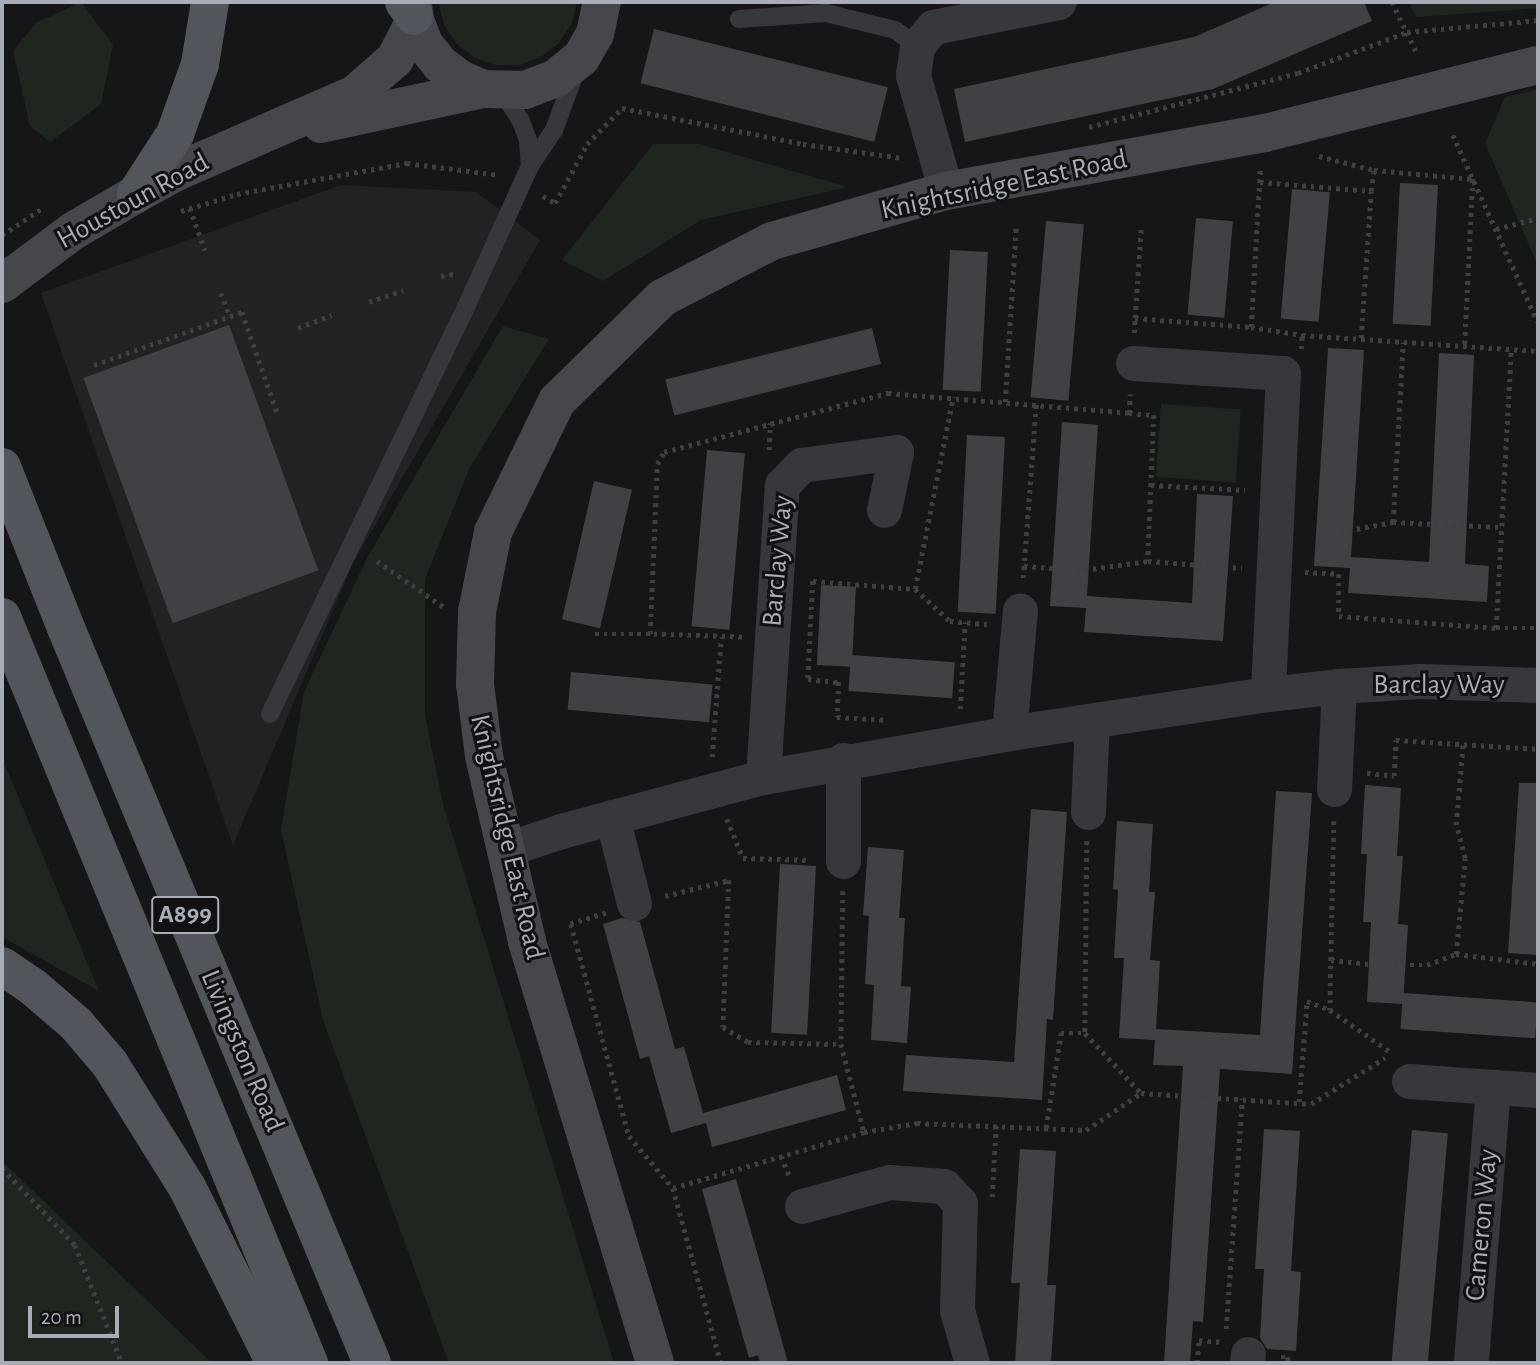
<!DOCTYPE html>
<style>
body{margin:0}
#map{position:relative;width:1540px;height:1365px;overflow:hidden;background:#161618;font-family:"Alegreya Sans",sans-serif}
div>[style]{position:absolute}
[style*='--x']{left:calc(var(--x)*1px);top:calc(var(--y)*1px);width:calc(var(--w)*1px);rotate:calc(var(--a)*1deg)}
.built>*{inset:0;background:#222225}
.green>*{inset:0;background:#1e261f;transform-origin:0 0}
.building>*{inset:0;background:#404145;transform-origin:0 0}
.path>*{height:4.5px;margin-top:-2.25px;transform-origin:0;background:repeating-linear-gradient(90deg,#3d3f44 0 3.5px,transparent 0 8.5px)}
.lane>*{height:18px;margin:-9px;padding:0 9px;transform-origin:9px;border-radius:9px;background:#37383d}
.street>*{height:35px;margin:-17.5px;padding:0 17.5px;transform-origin:17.5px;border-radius:17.5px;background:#37383d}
.secondary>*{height:38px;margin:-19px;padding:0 19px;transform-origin:19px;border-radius:19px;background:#45474d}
.primary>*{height:38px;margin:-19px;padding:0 19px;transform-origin:19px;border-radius:19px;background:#53555c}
span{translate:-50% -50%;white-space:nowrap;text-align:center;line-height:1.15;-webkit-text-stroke:6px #111113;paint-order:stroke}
.shield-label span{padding:2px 5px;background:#111113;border:2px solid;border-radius:5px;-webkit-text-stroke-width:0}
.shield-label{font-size:26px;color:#a8adb8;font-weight:700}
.street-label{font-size:28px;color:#a8adb8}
.frame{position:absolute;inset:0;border:4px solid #a8adb8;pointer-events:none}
.scale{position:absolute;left:28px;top:1306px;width:91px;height:32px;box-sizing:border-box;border:4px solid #a8adb8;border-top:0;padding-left:9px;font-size:21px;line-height:24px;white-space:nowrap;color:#a8adb8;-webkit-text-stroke:5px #111113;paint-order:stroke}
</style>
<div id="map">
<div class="built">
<i style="clip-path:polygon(341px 185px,476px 192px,540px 240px,353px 563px,233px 845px,41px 293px)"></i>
</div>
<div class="green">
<i style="clip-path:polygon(81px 2px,113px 45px,101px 104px,50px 142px,30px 126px,13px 51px,36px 23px)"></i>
<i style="clip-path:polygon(438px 2px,577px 2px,572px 23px,559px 43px,541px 57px,520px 65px,497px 65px,475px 58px,457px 44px,444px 25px)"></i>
<i style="clip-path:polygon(1409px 2px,1538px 2px,1538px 8px,1416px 17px)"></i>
<i style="clip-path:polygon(1538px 89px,1538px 266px,1485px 143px,1505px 97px)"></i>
<i style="clip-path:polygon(653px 144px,699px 144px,848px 187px,701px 220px,603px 281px,562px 260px)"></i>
<i style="clip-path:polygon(503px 326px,549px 339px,470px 467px,425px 579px,425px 716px,443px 804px,614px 1363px,449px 1363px,323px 1020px,281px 830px,304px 692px,368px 556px)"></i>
<i style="left:1161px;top:404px;width:80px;height:73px;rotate:4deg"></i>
<i style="clip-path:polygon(2px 765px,5px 765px,99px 991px,2px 937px)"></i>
<i style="clip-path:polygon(2px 1161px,212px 1363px,2px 1363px)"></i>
</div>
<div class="building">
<i style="clip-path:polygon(1275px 2px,1364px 2px,1372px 21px,1213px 89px,965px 142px,954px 89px,1194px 37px)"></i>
<i style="left:654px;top:29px;width:241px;height:56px;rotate:14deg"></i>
<i style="left:1400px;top:183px;width:38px;height:141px;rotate:3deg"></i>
<i style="left:1292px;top:189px;width:38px;height:130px;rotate:5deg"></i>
<i style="left:1196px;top:218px;width:37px;height:97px;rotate:5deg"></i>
<i style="left:1046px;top:221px;width:38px;height:177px;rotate:5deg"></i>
<i style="left:950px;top:250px;width:38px;height:140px;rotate:3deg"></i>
<i style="left:229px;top:325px;width:261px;height:155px;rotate:70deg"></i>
<i style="left:872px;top:328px;width:37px;height:213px;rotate:76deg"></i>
<i style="clip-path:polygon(1328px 348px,1364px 350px,1351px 557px,1429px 562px,1439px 353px,1474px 355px,1465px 564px,1489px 566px,1487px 602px,1348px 593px,1350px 568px,1314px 566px)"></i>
<i style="clip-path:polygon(1062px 422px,1098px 425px,1087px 596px,1192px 603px,1197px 494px,1233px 496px,1223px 641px,1084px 632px,1086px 608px,1050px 606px)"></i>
<i style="left:967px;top:435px;width:38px;height:177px;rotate:3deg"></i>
<i style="left:707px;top:450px;width:38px;height:177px;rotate:5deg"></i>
<i style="left:594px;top:481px;width:39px;height:142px;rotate:13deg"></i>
<i style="left:821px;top:585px;width:35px;height:80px;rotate:3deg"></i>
<i style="left:851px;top:655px;width:104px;height:36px;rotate:4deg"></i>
<i style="left:571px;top:672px;width:142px;height:38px;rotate:5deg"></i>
<i style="clip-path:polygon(1519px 783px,1538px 783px,1538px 955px,1508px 953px)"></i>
<i style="clip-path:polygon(1365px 785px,1401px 788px,1397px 856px,1403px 856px,1398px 924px,1408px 925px,1403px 1004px,1367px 1002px,1371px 922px,1363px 922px,1367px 854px,1361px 854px)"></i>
<i style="clip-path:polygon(1276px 791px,1312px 793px,1292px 1074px,1220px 1069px,1203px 1322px,1193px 1321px,1190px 1363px,1164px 1363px,1183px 1066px,1153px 1065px,1155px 1040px,1119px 1038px,1124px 958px,1114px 958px,1118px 890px,1113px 889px,1117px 821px,1153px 824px,1149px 892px,1155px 892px,1150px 960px,1160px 961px,1156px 1029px,1260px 1035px)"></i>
<i style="clip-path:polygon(1031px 809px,1067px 812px,1053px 1020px,1047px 1019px,1042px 1100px,903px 1091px,906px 1055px,1014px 1062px)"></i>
<i style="clip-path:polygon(868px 847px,904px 850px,899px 918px,905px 918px,901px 986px,911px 987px,907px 1043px,871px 1040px,874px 985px,865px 984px,869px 916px,863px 915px)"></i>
<i style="left:780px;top:864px;width:36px;height:169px;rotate:3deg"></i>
<i style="clip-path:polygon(622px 918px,640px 922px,675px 1049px,684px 1047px,703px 1113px,837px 1075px,846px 1110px,712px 1147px,706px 1123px,671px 1133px,649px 1056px,640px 1059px,603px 924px)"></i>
<i style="left:1403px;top:993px;width:135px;height:36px;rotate:4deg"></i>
<i style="clip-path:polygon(1264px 1129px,1300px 1131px,1291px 1271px,1301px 1272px,1296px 1351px,1267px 1349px,1260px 1338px,1264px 1269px,1255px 1269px)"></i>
<i style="left:1412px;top:1130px;width:36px;height:233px;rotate:5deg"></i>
<i style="clip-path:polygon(1020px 1149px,1056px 1151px,1047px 1285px,1056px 1285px,1051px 1363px,1015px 1363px,1020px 1283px,1011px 1283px)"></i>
<i style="clip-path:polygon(736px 1179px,765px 1280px,788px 1363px,760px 1363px,758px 1355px,749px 1358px,724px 1270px,702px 1189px)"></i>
</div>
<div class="path">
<i style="--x:1392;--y:2;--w:55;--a:63.9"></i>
<i style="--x:1089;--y:127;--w:216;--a:-14.5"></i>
<i style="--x:1298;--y:73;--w:116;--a:-20.6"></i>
<i style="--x:1407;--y:32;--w:132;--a:-5.2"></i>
<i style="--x:1453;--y:135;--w:205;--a:65.6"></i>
<i style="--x:1319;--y:156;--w:57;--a:14.3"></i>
<i style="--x:1374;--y:170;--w:99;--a:5.2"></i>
<i style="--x:1473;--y:179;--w:166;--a:92.8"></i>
<i style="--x:1260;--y:182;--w:111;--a:4.6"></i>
<i style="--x:1371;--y:191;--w:21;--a:-82"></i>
<i style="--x:543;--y:196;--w:14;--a:30"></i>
<i style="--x:555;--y:203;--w:67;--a:-61.5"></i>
<i style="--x:587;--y:144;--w:50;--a:-45.8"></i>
<i style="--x:622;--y:108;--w:185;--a:11.2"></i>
<i style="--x:803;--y:144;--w:100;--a:8"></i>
<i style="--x:190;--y:208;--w:45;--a:70.3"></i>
<i style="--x:181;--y:211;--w:59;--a:-16.9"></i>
<i style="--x:237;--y:194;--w:173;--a:-10.3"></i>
<i style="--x:407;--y:163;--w:93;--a:7.4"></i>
<i style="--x:1496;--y:229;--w:43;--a:-14.7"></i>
<i style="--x:2;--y:235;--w:50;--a:-33.7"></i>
<i style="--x:441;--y:276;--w:13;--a:-9"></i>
<i style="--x:221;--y:293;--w:26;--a:69"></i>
<i style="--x:369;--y:302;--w:36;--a:-19"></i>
<i style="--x:1135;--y:318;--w:90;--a:-86.2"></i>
<i style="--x:1251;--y:327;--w:52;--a:8.9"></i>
<i style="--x:298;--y:328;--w:36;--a:-21"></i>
<i style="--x:1134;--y:333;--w:15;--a:-86"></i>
<i style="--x:1135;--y:318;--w:116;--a:4.4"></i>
<i style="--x:1251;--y:327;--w:158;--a:-86.7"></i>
<i style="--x:1361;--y:338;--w:147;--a:-86.1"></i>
<i style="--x:1301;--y:349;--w:14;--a:-86"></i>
<i style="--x:1302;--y:335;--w:237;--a:3.9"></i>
<i style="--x:94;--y:365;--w:157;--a:-19.7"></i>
<i style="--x:242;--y:312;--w:106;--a:70.7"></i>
<i style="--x:1005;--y:402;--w:174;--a:-86.4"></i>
<i style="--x:1129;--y:413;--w:25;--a:5"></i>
<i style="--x:1154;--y:415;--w:146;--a:92.4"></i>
<i style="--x:769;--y:450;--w:27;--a:-88"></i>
<i style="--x:1151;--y:485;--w:94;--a:3"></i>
<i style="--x:1393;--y:522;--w:180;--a:-86.8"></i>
<i style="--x:1340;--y:532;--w:54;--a:-10.7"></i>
<i style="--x:1393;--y:522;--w:107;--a:2.7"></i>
<i style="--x:377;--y:561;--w:81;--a:34.5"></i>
<i style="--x:1024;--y:566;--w:29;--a:4"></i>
<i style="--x:1076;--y:571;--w:73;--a:-7.9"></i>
<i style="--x:1148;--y:561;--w:94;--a:4.3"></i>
<i style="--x:1305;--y:572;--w:34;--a:3"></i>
<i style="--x:1339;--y:574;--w:42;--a:90"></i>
<i style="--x:1339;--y:616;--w:157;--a:4.4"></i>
<i style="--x:1496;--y:628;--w:279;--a:-86.9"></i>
<i style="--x:1023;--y:578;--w:174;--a:-85.7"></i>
<i style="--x:813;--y:581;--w:98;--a:92.9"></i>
<i style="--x:808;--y:679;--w:31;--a:6"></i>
<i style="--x:839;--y:682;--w:35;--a:93"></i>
<i style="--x:837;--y:717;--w:51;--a:3.4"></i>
<i style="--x:813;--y:581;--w:102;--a:4.5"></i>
<i style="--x:915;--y:589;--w:47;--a:42.4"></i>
<i style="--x:950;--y:621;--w:37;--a:5"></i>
<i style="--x:915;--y:589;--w:196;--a:-78.8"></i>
<i style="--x:1496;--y:628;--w:42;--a:0"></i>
<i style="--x:595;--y:634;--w:55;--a:0"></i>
<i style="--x:742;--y:637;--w:92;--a:-178.1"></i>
<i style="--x:650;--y:634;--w:170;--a:-87.6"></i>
<i style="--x:657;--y:464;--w:14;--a:-60"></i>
<i style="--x:664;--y:452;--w:232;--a:-14.8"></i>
<i style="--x:888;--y:393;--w:242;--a:4.7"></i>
<i style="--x:1129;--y:413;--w:19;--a:-87"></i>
<i style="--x:960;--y:709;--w:87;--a:-86.7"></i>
<i style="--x:712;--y:757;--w:120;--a:-85.7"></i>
<i style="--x:1367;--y:773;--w:27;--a:6"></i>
<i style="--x:1394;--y:776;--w:36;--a:-87"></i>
<i style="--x:1396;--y:740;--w:142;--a:3.6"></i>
<i style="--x:727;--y:819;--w:42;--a:67.7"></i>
<i style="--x:743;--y:858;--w:68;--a:1.7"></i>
<i style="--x:1334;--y:821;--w:189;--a:91.2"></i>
<i style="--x:1330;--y:1010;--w:75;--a:34.7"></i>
<i style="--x:1087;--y:841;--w:192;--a:90.6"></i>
<i style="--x:1085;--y:1033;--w:82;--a:47"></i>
<i style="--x:843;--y:891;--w:153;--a:90.7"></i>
<i style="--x:841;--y:1044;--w:91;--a:75.4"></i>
<i style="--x:665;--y:896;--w:66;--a:-14"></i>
<i style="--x:729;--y:880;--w:147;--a:92.3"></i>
<i style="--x:723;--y:1027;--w:29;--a:31"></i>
<i style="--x:748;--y:1042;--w:93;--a:1.2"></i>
<i style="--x:606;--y:913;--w:37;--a:163"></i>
<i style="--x:571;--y:924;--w:220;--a:74.7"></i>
<i style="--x:629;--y:1136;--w:68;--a:49.8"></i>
<i style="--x:673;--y:1188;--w:199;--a:-16.3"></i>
<i style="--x:864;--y:1132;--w:54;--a:-9.6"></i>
<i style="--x:917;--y:1123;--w:169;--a:2.4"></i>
<i style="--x:1086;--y:1130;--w:66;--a:-33.9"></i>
<i style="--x:1141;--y:1093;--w:170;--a:3.7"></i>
<i style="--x:1311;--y:1104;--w:87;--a:-31.9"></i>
<i style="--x:1456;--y:954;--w:96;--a:-84.6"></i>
<i style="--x:1465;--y:858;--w:34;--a:-105"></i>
<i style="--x:1456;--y:825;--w:82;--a:-85.1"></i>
<i style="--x:1331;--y:960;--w:39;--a:6"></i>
<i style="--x:1393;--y:965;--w:34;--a:0"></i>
<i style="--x:1427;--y:965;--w:31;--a:-21"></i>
<i style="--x:1456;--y:954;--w:83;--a:7"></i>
<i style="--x:1299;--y:1102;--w:101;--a:-85.5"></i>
<i style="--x:1307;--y:1001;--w:25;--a:21"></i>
<i style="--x:1046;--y:1128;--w:96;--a:-81"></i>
<i style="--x:1061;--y:1033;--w:24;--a:0"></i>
<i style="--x:781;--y:1156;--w:23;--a:67"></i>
<i style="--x:2;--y:1168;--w:106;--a:46.5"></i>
<i style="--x:75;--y:1245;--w:127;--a:68.3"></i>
<i style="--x:673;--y:1188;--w:181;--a:74.7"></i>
<i style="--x:992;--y:1197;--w:71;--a:-86.8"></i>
<i style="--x:1226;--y:1329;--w:231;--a:-86"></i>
<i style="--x:1281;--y:1357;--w:7;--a:0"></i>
<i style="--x:1288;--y:1357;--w:6;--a:90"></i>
<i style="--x:1197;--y:1363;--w:23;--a:-85"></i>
<i style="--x:1199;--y:1340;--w:22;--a:5"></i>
</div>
<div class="lane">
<i style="--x:739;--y:19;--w:87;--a:-3.9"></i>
<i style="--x:826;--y:13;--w:71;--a:13.8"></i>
<i style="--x:895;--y:30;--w:27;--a:36"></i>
<i style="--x:497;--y:93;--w:15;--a:37"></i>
<i style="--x:509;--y:102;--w:22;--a:58"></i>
<i style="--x:521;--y:121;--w:20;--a:70"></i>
<i style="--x:528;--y:140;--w:26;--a:86"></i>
<i style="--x:270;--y:714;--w:440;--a:-64.3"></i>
<i style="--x:461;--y:318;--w:167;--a:-65.6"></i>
<i style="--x:530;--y:166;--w:43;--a:-56.3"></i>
<i style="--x:554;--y:130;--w:63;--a:-69.6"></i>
</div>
<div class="street">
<i style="--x:946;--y:191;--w:121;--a:-105.9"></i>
<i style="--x:913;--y:75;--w:29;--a:-82"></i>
<i style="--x:917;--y:46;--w:25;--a:-50"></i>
<i style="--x:933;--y:27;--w:128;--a:-11.2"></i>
<i style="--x:1133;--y:363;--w:150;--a:3.8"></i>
<i style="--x:1283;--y:373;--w:321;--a:92.7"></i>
<i style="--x:1009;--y:733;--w:123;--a:-84.9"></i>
<i style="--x:763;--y:777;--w:293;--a:-86.3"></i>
<i style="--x:782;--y:485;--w:28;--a:-46"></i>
<i style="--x:801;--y:465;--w:96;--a:-7.8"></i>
<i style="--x:896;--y:452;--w:59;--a:101.7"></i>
<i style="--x:1334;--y:789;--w:103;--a:-87.2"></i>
<i style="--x:1088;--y:812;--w:90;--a:-87.5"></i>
<i style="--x:612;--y:817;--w:89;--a:75.7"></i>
<i style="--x:504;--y:850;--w:60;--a:-18.4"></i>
<i style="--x:561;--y:831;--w:209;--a:-15"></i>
<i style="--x:763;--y:777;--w:250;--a:-10.1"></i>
<i style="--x:1009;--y:733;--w:262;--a:-8.6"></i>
<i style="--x:1268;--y:694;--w:71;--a:-6.4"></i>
<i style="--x:1339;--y:686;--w:81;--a:-3.5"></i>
<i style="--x:1420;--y:681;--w:118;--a:1.9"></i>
<i style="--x:843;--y:861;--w:101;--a:-90"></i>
<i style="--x:1409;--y:1081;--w:84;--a:4.1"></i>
<i style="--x:1493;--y:1087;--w:277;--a:94.6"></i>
<i style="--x:1493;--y:1087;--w:45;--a:3.8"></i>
<i style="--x:802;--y:1206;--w:90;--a:-15.4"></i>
<i style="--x:889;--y:1182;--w:55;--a:4.2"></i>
<i style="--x:944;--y:1186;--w:23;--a:47"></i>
<i style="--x:960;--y:1203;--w:107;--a:91.6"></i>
<i style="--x:957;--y:1310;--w:55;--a:74.2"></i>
<i style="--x:1247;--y:1363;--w:9;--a:-84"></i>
</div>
<div class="secondary">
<i style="--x:413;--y:5;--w:15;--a:82"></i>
<i style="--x:415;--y:20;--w:26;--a:69"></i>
<i style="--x:424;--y:44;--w:26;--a:51"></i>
<i style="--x:440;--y:64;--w:25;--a:37"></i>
<i style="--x:460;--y:79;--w:25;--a:23"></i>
<i style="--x:483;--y:89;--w:42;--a:1.4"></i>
<i style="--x:525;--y:90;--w:33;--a:-21"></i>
<i style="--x:556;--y:78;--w:32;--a:-39"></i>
<i style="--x:581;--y:58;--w:28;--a:-60"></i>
<i style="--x:595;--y:34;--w:33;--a:-78"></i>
<i style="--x:321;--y:124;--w:166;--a:-12.2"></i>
<i style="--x:2;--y:284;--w:89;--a:-36.7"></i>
<i style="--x:73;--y:231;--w:73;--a:-30.4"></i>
<i style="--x:136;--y:194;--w:46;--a:-28.8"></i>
<i style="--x:176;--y:172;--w:195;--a:-23.5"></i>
<i style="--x:355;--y:94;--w:53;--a:-41.2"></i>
<i style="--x:395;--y:59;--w:44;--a:-62.9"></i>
<i style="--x:655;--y:1363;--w:441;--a:-106.9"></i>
<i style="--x:527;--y:941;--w:190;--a:-103.1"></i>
<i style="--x:484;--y:756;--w:73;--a:-97.1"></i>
<i style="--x:475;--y:684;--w:72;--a:-88.4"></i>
<i style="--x:477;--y:612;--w:82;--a:-78.7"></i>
<i style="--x:493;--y:532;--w:146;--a:-64"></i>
<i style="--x:557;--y:401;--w:147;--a:-44.4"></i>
<i style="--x:662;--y:298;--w:124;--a:-27.4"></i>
<i style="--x:772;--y:241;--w:181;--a:-16"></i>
<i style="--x:946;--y:191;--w:324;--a:-10.3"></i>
<i style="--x:1265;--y:133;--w:281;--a:-14"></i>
</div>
<div class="primary">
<i style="--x:404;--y:2;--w:17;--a:54"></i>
<i style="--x:136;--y:194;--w:72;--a:-57"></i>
<i style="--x:175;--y:134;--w:74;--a:-70.3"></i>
<i style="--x:200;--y:64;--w:63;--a:-80.8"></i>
<i style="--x:2;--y:467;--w:173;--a:68.3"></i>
<i style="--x:66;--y:628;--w:796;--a:67.4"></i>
<i style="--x:2;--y:617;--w:807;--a:67.63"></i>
<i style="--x:2;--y:966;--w:37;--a:34"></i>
<i style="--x:33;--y:987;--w:57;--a:40.7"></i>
<i style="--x:76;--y:1024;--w:52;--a:49.6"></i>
<i style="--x:110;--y:1064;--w:145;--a:58"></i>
<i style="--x:187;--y:1187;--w:197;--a:63.4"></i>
</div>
<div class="shield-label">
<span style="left:185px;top:915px">A899</span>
</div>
<div class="street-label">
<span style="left:1004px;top:185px;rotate:-12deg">Knightsridge East Road</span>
<span style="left:133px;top:201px;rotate:-29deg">Houstoun Road</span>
<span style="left:778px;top:561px;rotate:-85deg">Barclay Way</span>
<span style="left:1439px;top:685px">Barclay Way</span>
<span style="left:507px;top:837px;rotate:77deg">Knightsridge East Road</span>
<span style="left:242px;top:1051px;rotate:67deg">Livingston Road</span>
<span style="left:1482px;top:1225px;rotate:-85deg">Cameron Way</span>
</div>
<div class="frame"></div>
<div class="scale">20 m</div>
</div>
